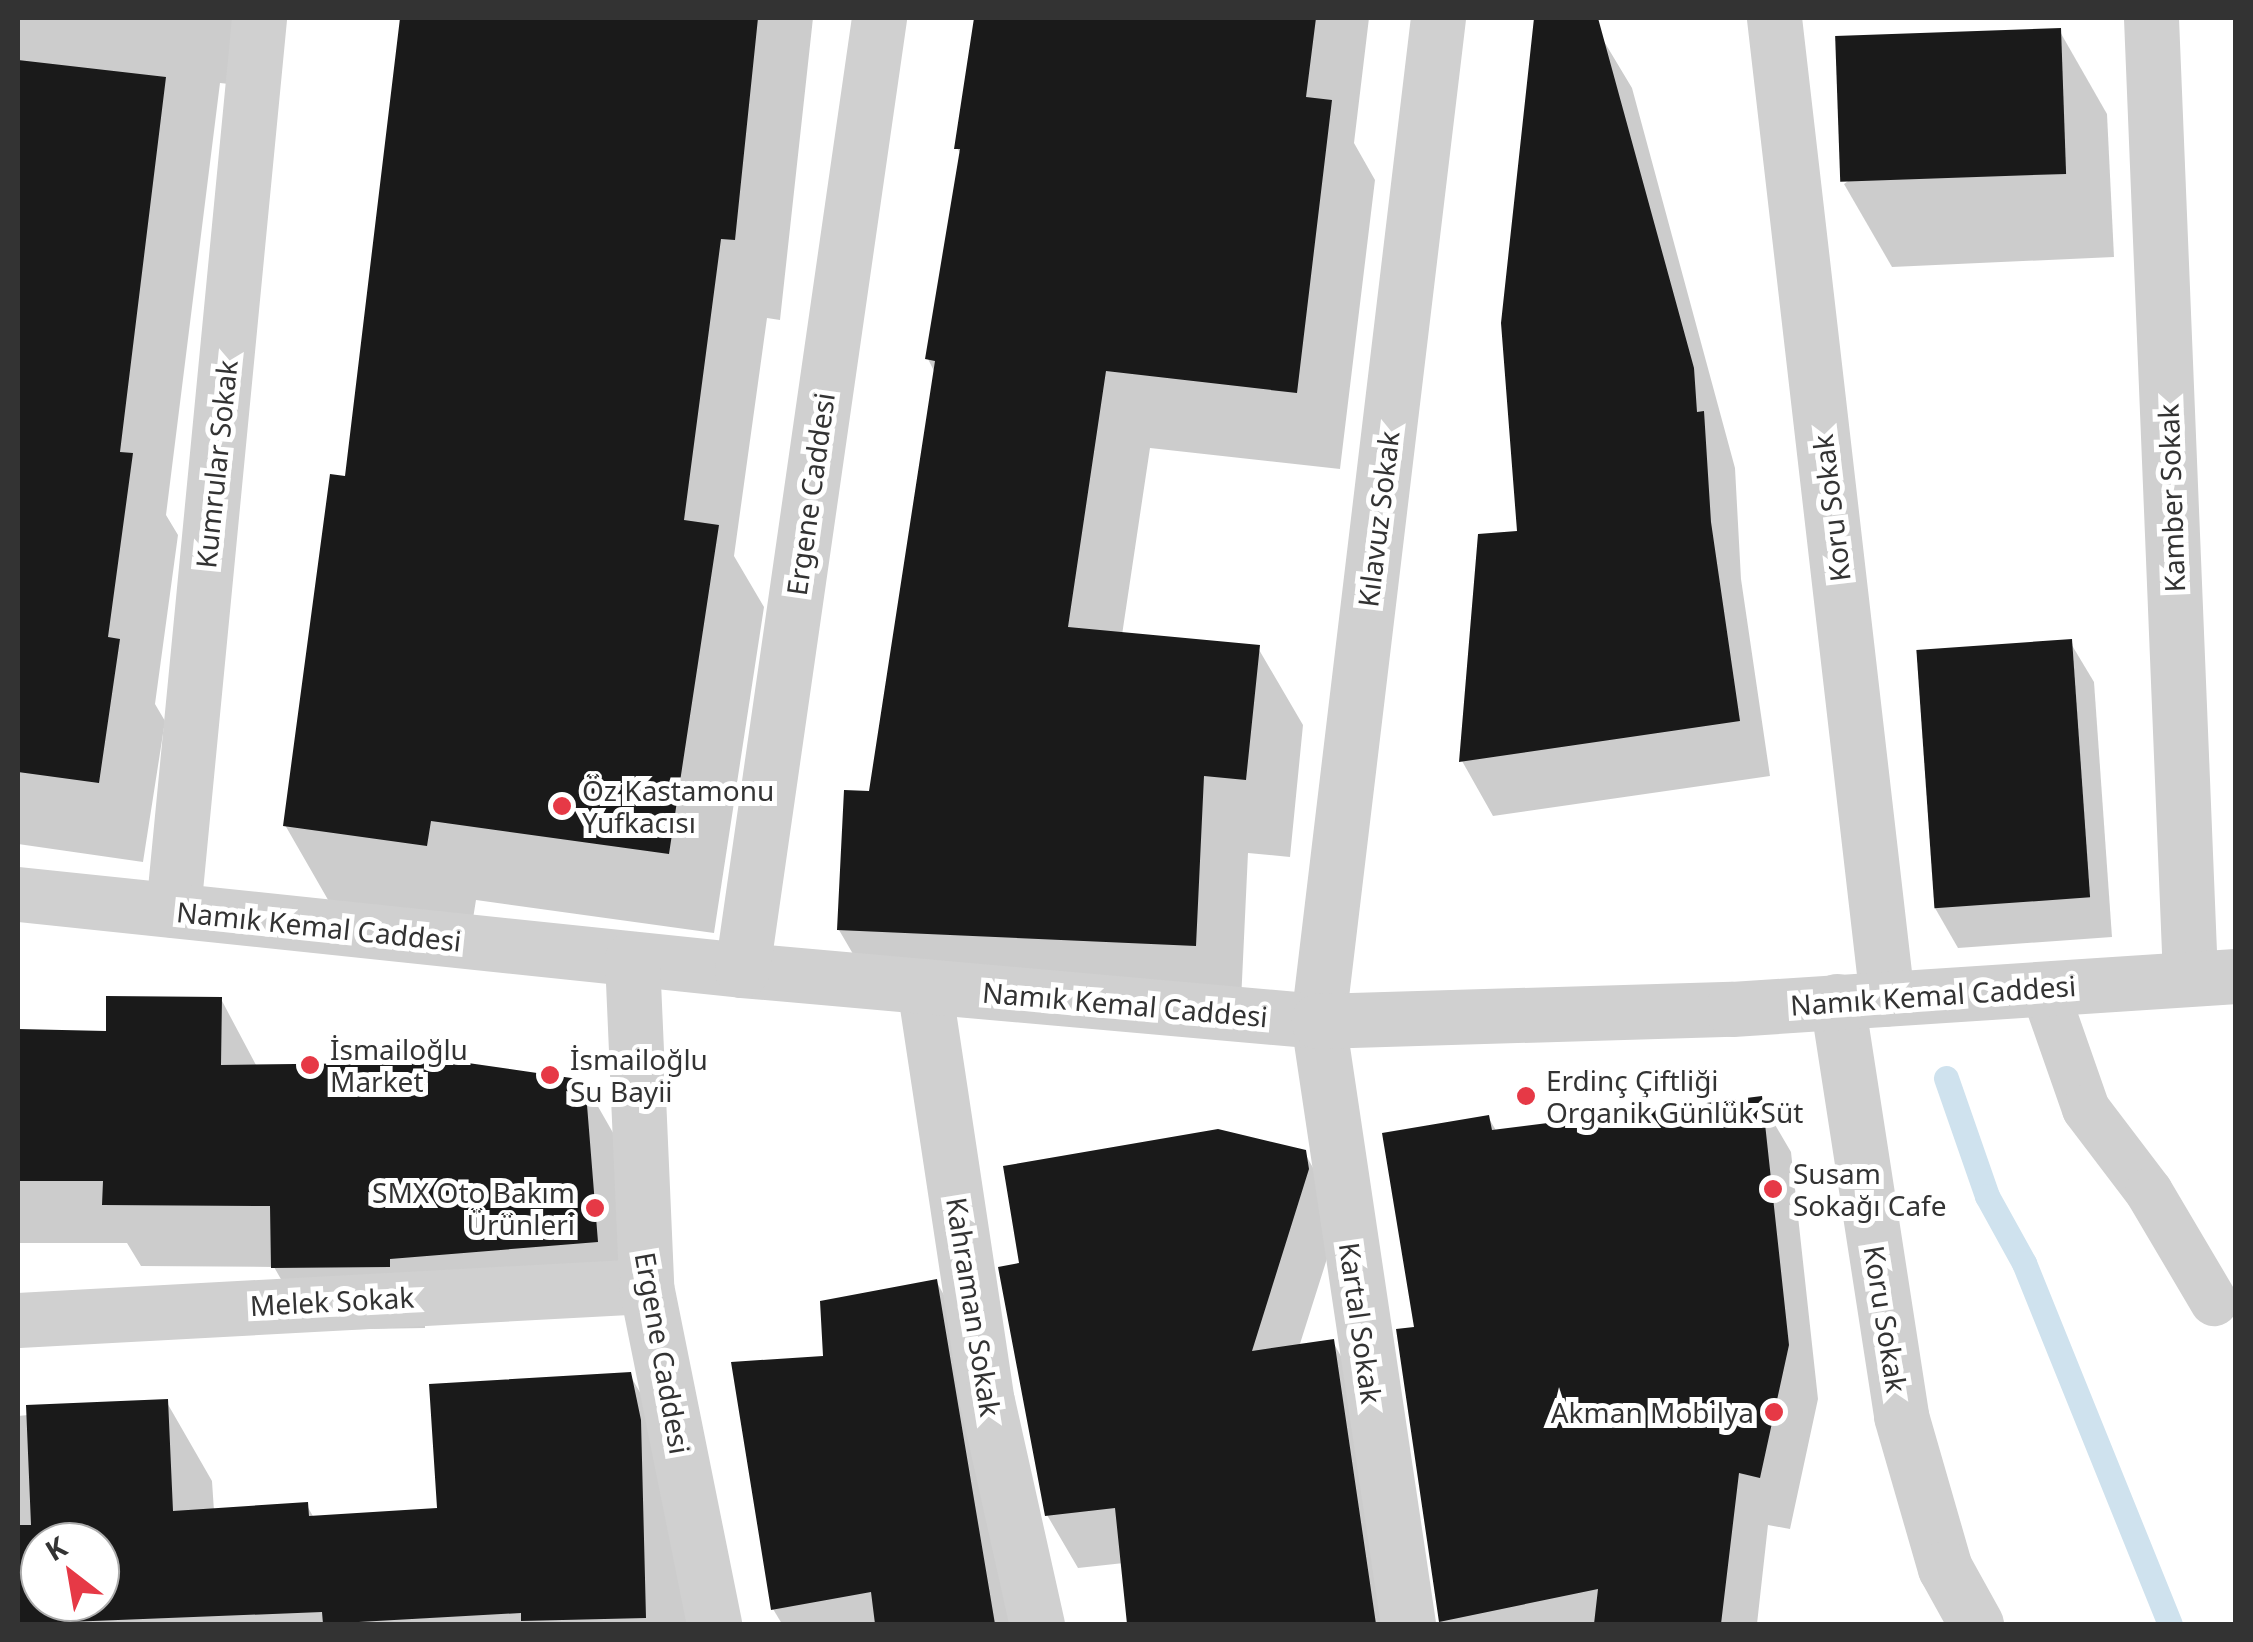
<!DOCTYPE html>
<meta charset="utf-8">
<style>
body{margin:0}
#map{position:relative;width:2253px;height:1642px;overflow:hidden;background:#fff;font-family:"Noto Sans",sans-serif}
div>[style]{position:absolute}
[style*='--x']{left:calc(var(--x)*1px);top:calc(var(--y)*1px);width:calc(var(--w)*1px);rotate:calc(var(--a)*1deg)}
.shadow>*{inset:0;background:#0003}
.stream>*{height:25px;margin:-12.5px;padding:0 12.5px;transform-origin:12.5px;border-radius:12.5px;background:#cfe2ee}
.building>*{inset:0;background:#1a1a1a;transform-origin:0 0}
.service>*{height:48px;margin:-24px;padding:0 24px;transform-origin:24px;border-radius:24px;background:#d0d0d0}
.minor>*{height:55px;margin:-27.5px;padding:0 27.5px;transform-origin:27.5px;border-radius:27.5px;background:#d0d0d0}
.tertiary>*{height:55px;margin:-27.5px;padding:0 27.5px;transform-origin:27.5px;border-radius:27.5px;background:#d0d0d0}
.dots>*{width:28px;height:28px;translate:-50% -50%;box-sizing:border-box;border:5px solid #fff;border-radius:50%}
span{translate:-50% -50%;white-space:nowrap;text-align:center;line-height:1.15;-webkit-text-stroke:10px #fff;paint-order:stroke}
.street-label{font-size:28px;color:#333}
.poi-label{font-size:28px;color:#333}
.left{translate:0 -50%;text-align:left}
.right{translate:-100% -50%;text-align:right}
.frame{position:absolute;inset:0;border:20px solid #333;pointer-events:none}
.north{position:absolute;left:20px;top:1522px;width:100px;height:100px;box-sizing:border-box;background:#fff;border:2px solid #adadad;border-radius:50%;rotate:329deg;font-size:28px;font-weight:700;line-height:40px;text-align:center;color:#333}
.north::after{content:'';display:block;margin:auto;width:35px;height:45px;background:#e63946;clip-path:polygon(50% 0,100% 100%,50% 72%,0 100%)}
</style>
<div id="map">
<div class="shadow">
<i style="clip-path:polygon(18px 18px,236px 18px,229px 84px,220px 83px,166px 515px,178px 535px,155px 704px,165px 721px,143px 862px,18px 844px)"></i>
<i style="clip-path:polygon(404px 18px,813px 18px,780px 320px,767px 318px,734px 556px,764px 607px,714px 933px,476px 900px,472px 925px,331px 905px,285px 825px,347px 479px)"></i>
<i style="clip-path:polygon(976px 18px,1369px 18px,1354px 143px,1375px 180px,1340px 469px,1150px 448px,1122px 635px,1258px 648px,1303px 725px,1290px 857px,1248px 853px,1240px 1023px,884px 1007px,839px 930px,871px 793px,935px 373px,928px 359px,962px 156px,957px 148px)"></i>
<i style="clip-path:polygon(1537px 18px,1590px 18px,1632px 88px,1735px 468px,1741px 579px,1770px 776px,1493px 816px,1462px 761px,1520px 533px,1504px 323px)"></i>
<i style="clip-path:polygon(2059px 30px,2107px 114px,2114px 257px,1892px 267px,1844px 184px)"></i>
<i style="clip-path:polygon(2070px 642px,2094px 682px,2112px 937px,1958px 948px,1935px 908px)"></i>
<i style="clip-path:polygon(221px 999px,257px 1067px,584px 1082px,620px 1145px,632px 1304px,425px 1321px,425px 1328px,310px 1330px,274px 1267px,141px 1266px,127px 1243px,18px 1243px,18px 1031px,108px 1033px)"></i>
<i style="clip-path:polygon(1760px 1099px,1791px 1152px,1818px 1399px,1790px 1529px,1768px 1525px,1757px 1624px,1440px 1624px,1417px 1329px,1488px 1117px,1497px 1132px)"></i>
<i style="clip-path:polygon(1304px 1152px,1335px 1206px,1338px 1224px,1299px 1347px,1333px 1342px,1363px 1395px,1397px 1624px,1130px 1624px,1124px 1563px,1078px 1568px,1047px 1515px,1022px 1265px)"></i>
<i style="clip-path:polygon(936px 1281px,972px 1344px,1017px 1624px,782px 1624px,773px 1609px,825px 1358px)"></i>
<i style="clip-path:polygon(evenodd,630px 1375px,676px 1455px,689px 1624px,18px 1624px,18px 1416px,166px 1401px,212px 1481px,214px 1511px,306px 1504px,314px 1518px,439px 1511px,630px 1375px,40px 1542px,100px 1542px,100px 1602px,40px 1602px,40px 1542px)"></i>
</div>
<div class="stream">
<i style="--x:1946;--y:1078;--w:125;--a:70.8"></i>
<i style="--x:1987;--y:1196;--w:77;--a:61.1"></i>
<i style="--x:2024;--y:1263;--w:389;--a:68"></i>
</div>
<div class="building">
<i style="clip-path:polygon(400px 18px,758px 18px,735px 240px,721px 239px,684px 520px,719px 525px,669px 854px,431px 821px,427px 846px,283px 826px,330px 474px,345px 476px)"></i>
<i style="clip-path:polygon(974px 18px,1316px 18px,1306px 97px,1332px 100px,1297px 393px,1106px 371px,1068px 627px,1260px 645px,1246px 780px,1204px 776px,1196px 946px,837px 930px,844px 790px,869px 791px,935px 361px,925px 359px,960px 149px,954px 149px)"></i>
<i style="clip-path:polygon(1534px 18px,1598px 18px,1694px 368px,1697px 412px,1704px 411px,1711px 522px,1740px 721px,1459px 762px,1478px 534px,1517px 531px,1501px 323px)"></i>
<i style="left:2061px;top:28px;width:146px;height:226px;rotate:88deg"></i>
<i style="clip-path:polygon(18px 60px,166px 77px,120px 452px,133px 453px,108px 637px,120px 639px,99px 783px,18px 772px)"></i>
<i style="left:2072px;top:639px;width:259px;height:156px;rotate:86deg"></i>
<i style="clip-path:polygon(106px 996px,222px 997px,221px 1065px,461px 1062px,585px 1080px,598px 1242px,390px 1259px,390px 1267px,271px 1268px,270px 1206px,102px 1205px,103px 1181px,18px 1181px,18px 1029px,106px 1031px)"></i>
<i style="clip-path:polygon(1762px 1096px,1789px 1345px,1760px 1478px,1739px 1473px,1721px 1624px,1594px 1624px,1598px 1589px,1439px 1622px,1396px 1329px,1414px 1327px,1382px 1133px,1489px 1115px,1492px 1130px)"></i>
<i style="clip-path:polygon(1218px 1129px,1306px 1150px,1309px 1169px,1252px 1351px,1334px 1339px,1376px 1624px,1127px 1624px,1115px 1508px,1045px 1516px,998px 1267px,1019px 1263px,1003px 1166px)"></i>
<i style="clip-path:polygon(937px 1279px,995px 1624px,875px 1624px,871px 1592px,771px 1610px,731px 1362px,823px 1356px,820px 1301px)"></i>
<i style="clip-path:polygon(evenodd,631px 1372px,641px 1420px,646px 1618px,521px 1621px,521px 1613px,323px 1624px,322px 1612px,18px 1624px,18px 1525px,31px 1525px,26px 1405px,168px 1399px,173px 1511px,308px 1502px,309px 1516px,437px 1508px,429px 1384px,631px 1372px,40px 1542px,100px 1542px,100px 1602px,40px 1602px,40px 1542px)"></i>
</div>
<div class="service">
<i style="--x:2044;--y:989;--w:127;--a:70.7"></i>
<i style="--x:2086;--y:1109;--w:104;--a:52.8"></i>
<i style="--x:2149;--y:1192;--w:128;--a:59.4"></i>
</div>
<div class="minor">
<i style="--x:1774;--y:18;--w:987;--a:83.43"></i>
<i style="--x:2151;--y:18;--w:961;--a:87.67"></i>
<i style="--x:173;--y:910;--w:896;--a:-84.49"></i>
<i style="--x:924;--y:986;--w:420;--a:81.4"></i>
<i style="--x:987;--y:1401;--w:229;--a:77.4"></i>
<i style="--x:1837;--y:1001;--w:420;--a:81.2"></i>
<i style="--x:1901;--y:1416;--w:158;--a:73.9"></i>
<i style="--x:1945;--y:1568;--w:64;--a:61"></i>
<i style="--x:18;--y:1320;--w:629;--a:-3.1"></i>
<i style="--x:1408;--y:1624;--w:610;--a:-98.49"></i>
<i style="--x:1318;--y:1021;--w:1010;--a:-83.18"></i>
</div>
<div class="tertiary">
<i style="--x:18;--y:894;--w:728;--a:5.99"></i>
<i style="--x:742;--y:970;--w:578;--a:5.06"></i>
<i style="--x:1318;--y:1021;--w:414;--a:-1.7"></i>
<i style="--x:1732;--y:1009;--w:505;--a:-3.75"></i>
<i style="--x:632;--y:959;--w:327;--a:87.5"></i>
<i style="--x:646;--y:1286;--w:345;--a:78.6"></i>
<i style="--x:742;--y:970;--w:962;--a:-81.81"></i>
</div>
<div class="dots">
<i style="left:562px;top:806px;background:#e63946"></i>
<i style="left:310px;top:1065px;background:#e63946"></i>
<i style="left:550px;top:1075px;background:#e63946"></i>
<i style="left:1526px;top:1096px;background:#e63946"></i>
<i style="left:1773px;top:1189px;background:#e63946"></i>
<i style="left:595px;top:1208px;background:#e63946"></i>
<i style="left:1774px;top:1412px;background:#e63946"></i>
</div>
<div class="street-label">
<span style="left:216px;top:464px;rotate:-84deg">Kumrular Sokak</span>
<span style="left:810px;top:494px;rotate:-82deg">Ergene Caddesi</span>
<span style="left:2171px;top:498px;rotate:-92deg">Kamber Sokak</span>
<span style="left:1831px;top:508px;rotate:-97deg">Koru Sokak</span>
<span style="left:1378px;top:519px;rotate:-83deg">Kılavuz Sokak</span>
<span style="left:319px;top:926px;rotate:6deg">Namık Kemal Caddesi</span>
<span style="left:1933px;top:995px;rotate:-4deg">Namık Kemal Caddesi</span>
<span style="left:1125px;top:1004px;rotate:5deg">Namık Kemal Caddesi</span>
<span style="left:332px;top:1301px;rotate:-3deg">Melek Sokak</span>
<span style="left:974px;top:1307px;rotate:81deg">Kahraman Sokak</span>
<span style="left:1886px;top:1319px;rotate:81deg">Koru Sokak</span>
<span style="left:1361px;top:1323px;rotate:82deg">Kartal Sokak</span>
<span style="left:663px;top:1353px;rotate:80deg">Ergene Caddesi</span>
</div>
<div class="poi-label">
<span class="left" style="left:582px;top:806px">Öz Kastamonu<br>Yufkacısı</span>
<span class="left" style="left:330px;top:1065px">İsmailoğlu<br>Market</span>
<span class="left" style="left:570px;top:1075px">İsmailoğlu<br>Su Bayii</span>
<span class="left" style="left:1546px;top:1096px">Erdinç Çiftliği<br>Organik Günlük Süt</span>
<span class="left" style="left:1793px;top:1189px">Susam<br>Sokağı Cafe</span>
<span class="right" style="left:575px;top:1208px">SMX Oto Bakım<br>Ürünleri</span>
<span class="right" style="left:1754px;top:1412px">Akman Mobilya</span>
</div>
<div class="frame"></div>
<div class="north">K</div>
</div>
